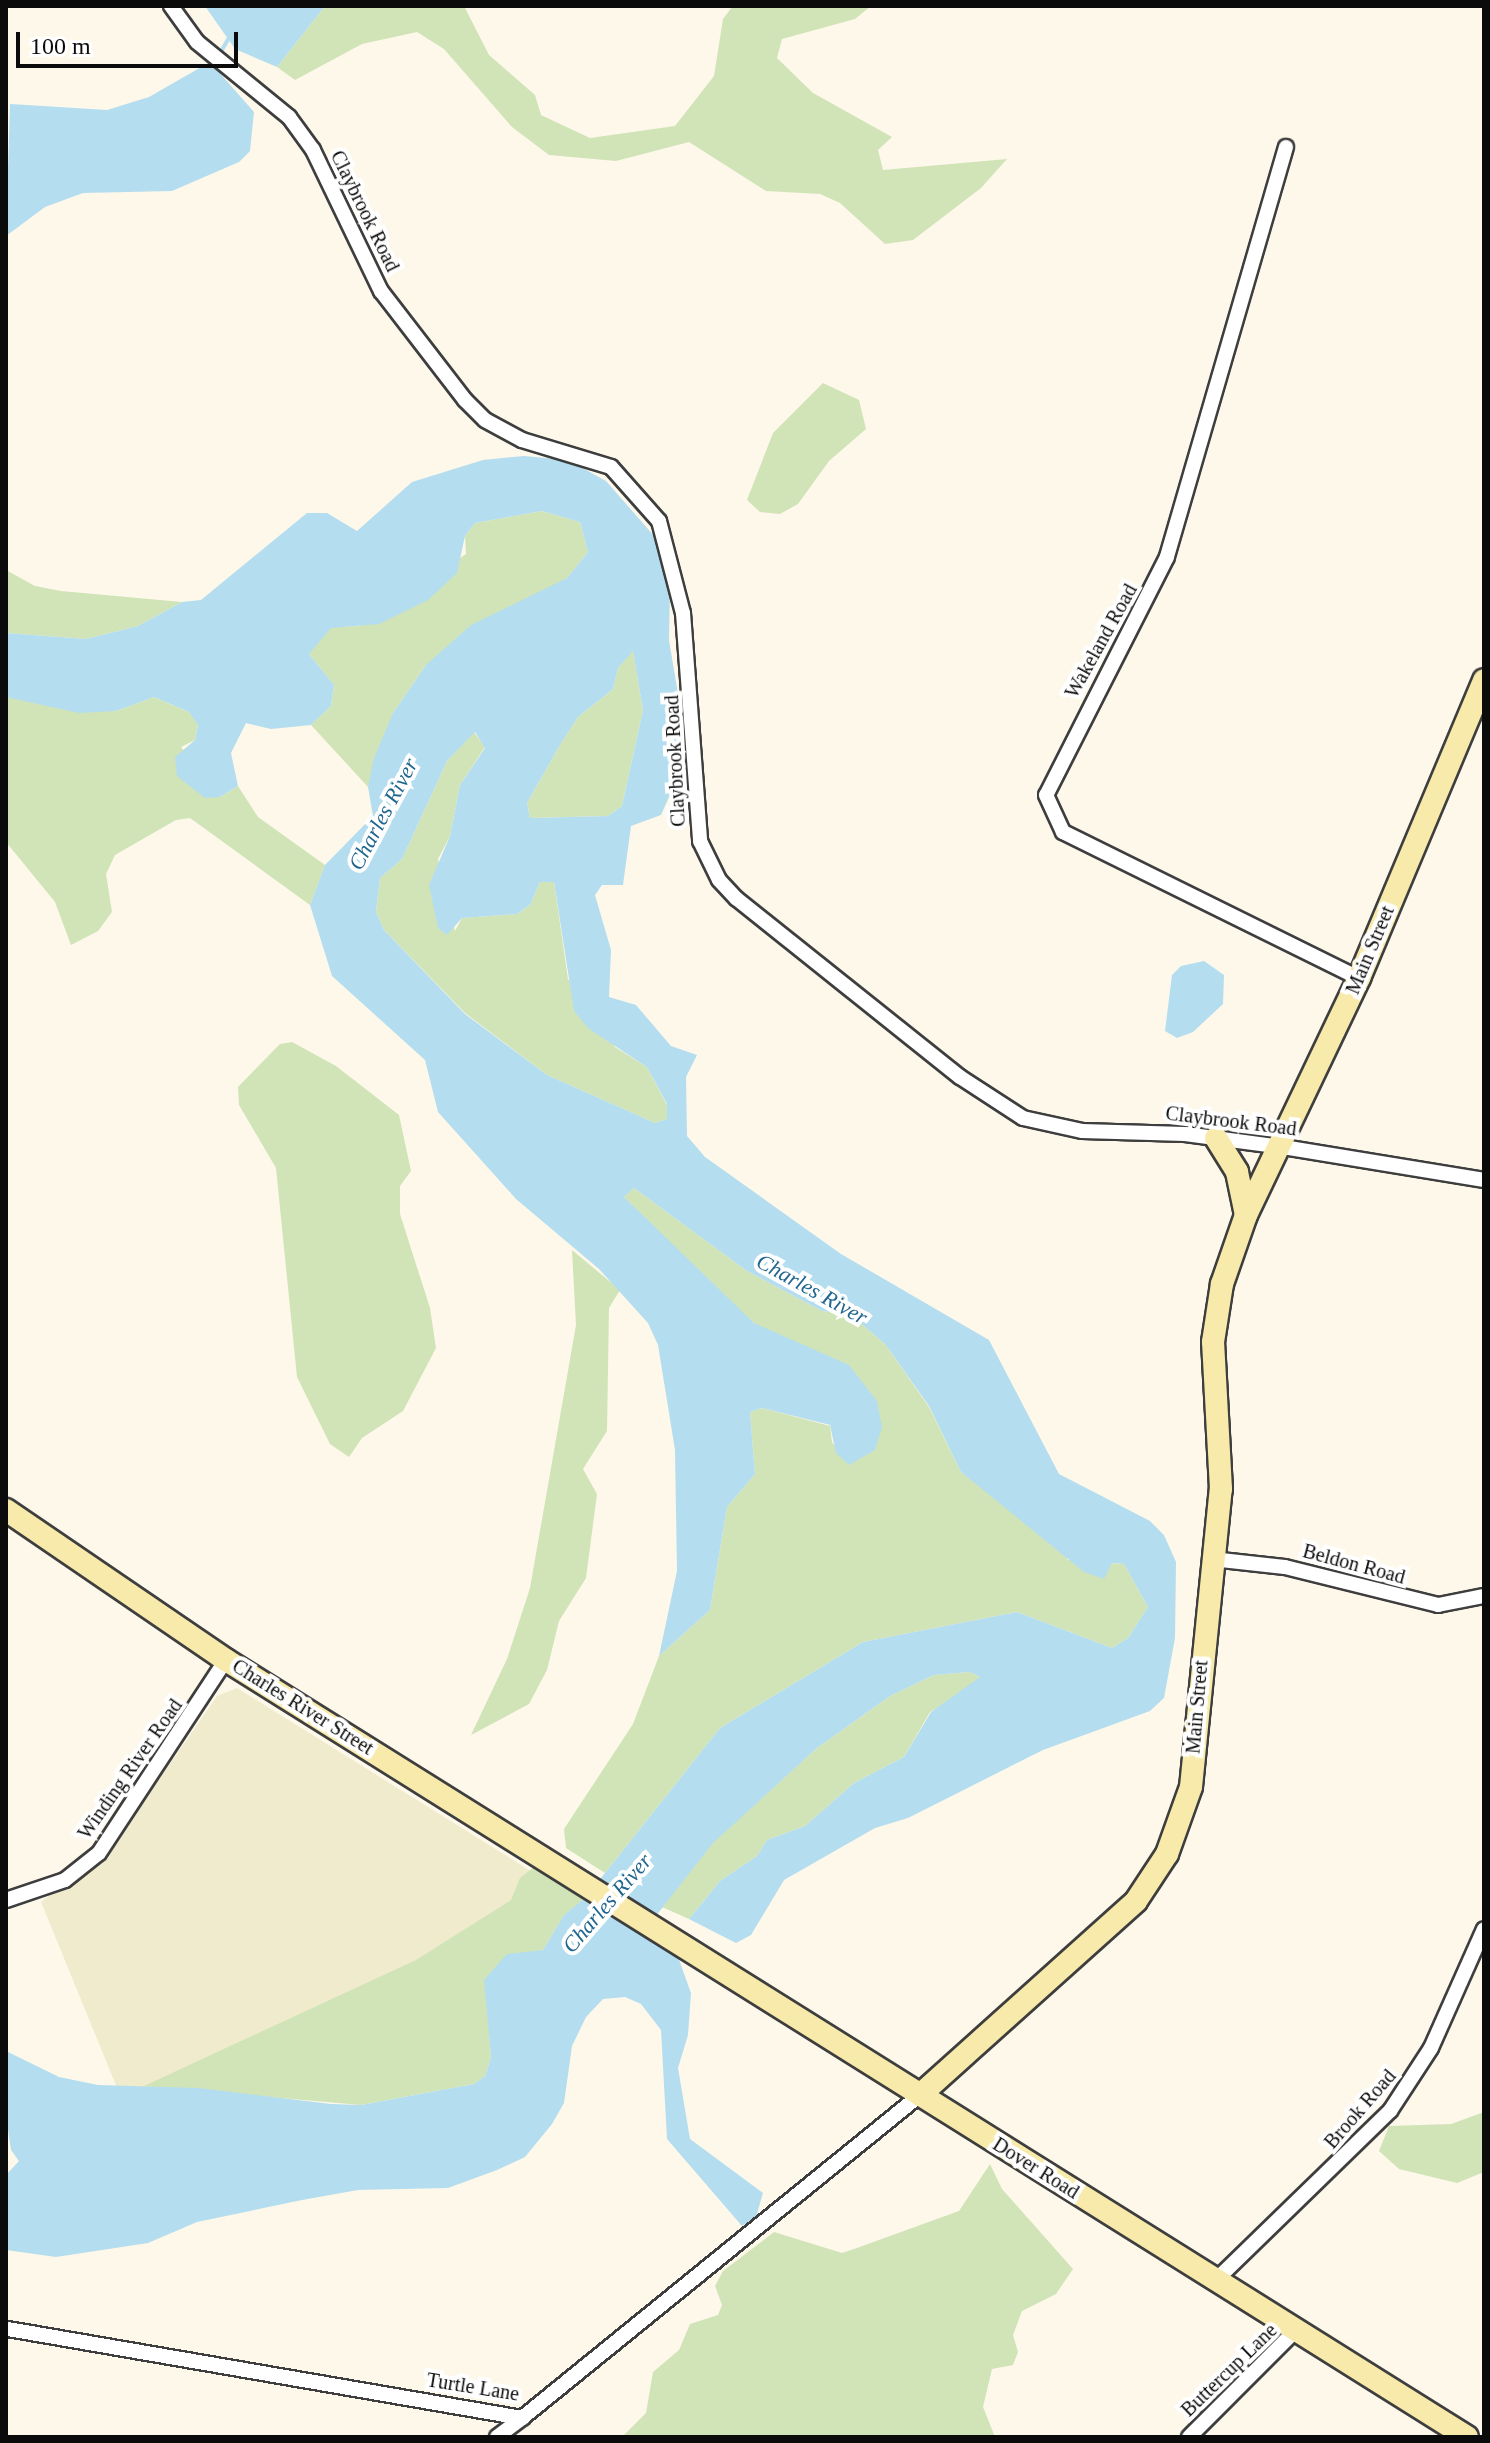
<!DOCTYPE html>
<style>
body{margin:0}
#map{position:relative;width:1490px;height:2443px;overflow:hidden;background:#fdf8ea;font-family:Georgia,serif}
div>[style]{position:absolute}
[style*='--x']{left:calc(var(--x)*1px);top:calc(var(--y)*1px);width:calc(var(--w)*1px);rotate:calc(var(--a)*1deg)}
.farmland>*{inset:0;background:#f0ebcd}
.green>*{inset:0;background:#d1e4b8}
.water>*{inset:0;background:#b4ddef}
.stream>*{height:4px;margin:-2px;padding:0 2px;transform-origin:2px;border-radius:2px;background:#b4ddef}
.roads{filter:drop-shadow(2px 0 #3e3e3e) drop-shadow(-2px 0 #3e3e3e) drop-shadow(0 2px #3e3e3e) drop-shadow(0 -2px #3e3e3e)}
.street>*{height:14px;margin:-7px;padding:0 7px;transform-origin:7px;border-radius:7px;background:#fff}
.secondary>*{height:22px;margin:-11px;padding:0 11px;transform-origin:11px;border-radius:11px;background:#f7eaab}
span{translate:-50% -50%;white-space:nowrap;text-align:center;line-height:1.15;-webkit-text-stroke:8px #fff;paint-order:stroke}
.street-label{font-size:20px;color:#0b0b0b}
.water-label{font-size:22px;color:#21668f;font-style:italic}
.frame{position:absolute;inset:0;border:8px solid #0b0b0b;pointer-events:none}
.scale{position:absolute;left:16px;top:32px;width:222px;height:36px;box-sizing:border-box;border:4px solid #0b0b0b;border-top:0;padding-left:10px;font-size:24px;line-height:28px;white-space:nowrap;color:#0b0b0b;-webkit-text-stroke:6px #fff;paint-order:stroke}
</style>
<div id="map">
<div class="farmland">
<i style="clip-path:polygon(237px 1688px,595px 1911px,138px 2139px,41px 1902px,110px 1850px,217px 1696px)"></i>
</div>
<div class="green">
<i style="clip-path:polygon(325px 6px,464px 6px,489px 55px,535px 95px,541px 115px,590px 138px,675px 126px,714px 76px,723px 19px,732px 7px,871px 6px,855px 19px,782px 39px,777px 58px,813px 93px,892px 137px,878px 150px,883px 170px,1007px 159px,981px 188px,913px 240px,885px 244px,840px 203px,820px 194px,766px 191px,689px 142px,616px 161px,549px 155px,512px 127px,444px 49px,417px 32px,362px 44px,295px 80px,277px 67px)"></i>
<i style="clip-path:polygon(823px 383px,859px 400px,866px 429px,829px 461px,798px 504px,780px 514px,760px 512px,747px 500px,773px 433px)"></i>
<i style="clip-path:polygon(542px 511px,580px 522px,588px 552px,567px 578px,426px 665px,393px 713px,368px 787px,311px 725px,331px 706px,334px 685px,309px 654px,317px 641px,331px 627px,359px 626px,466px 554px,465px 536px,475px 523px)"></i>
<i style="clip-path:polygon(6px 570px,35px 586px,61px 591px,182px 602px,138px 626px,86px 639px,6px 633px)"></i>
<i style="clip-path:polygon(633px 650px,643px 710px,622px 806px,608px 816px,530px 818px,527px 803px,560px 745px,578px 717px,613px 689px,618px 668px)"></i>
<i style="clip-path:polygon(6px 697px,116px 711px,154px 697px,189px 712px,198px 724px,195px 740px,181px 747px,220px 797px,238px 786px,258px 817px,325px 865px,310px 905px,190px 818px,176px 820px,115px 855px,106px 874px,112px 912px,98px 931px,71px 945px,55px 902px,6px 842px)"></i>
<i style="clip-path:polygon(474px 732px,485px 747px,460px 785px,450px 836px,438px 859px,455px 931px,462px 918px,517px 914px,530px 905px,540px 882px,554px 882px,568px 979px,615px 1047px,647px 1067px,667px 1105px,667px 1119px,655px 1123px,547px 1075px,465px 1013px,384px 930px,376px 912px,380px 878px,402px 859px,447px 761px)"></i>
<i style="clip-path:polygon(292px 1042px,336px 1066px,399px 1115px,411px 1171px,400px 1186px,400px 1214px,430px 1308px,436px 1348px,403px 1411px,362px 1438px,349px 1457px,330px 1444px,297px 1377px,276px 1168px,239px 1105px,238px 1087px,280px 1044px)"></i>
<i style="clip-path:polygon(634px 1188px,747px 1271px,822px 1311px,851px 1315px,885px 1344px,929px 1407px,961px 1472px,1058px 1546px,1068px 1560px,1124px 1564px,1148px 1607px,1128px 1638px,1112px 1648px,1017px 1612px,863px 1642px,720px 1728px,605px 1873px,566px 1848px,564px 1829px,633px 1724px,659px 1656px,710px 1610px,727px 1507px,755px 1474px,750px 1412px,762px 1408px,830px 1426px,832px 1442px,849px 1465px,796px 1345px,754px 1323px,673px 1247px,624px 1197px)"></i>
<i style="clip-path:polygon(572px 1250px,620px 1290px,609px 1308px,607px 1431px,583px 1469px,597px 1494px,586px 1578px,559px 1621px,547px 1670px,529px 1704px,471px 1735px,507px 1659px,530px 1588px,576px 1325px)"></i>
<i style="clip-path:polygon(970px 1672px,980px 1677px,974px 1686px,930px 1712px,904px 1757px,854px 1783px,805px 1826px,767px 1840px,757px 1856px,720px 1881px,689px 1919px,662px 1907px,713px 1842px,817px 1748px,890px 1696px,934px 1675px)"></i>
<i style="clip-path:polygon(538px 1864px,586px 1897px,564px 1915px,543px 1950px,526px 1953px,485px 1980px,491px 2057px,485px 2076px,474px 2084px,361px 2105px,144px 2086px,416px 1960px,511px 1900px,520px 1878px)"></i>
<i style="clip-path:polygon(1484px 2112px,1484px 2172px,1457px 2183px,1399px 2169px,1379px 2151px,1389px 2126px,1451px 2124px)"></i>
<i style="clip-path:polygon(990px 2164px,1002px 2189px,1073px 2269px,1056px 2294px,1022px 2311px,1013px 2335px,1018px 2352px,1013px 2365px,992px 2369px,983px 2407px,995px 2437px,622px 2437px,646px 2413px,653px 2372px,679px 2350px,690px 2324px,718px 2315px,722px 2305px,715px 2286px,723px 2271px,774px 2232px,842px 2253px,854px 2249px,959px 2211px)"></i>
</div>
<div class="water">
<i style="clip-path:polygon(205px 6px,325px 6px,277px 67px,235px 49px)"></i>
<i style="clip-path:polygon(210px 62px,254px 112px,250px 151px,239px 162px,172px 191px,83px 193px,45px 207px,6px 236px,10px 104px,107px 110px,149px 97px)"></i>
<i style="clip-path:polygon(evenodd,524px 456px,568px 460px,606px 481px,662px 545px,670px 585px,669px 640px,688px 754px,661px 815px,631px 826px,623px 885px,602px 885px,595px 895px,611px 950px,609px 997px,636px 1005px,671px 1046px,697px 1055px,686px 1077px,687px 1136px,705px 1157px,841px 1254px,989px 1340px,1059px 1474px,1150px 1521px,1164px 1535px,1176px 1562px,1175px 1638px,1164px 1698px,1150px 1711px,1043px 1750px,908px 1818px,875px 1828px,784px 1880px,751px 1935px,736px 1943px,689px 1919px,720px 1881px,757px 1856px,767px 1840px,805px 1826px,854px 1783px,904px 1757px,931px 1712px,980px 1677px,970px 1672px,934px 1675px,890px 1696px,817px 1748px,713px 1843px,652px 1921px,678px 1957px,691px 1993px,688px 2035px,678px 2068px,690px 2139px,763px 2193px,756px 2217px,742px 2226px,667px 2139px,661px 2030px,641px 2004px,625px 1997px,603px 1999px,586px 2017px,572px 2046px,564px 2103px,552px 2124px,525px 2157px,497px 2170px,448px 2188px,358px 2190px,302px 2200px,197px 2222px,148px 2243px,56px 2257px,6px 2250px,6px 2175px,19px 2161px,11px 2150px,6px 2116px,6px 2051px,59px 2077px,98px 2085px,199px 2088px,331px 2104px,361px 2105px,474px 2084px,485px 2076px,491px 2057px,484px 1980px,507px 1954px,543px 1950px,564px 1915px,586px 1897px,720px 1728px,863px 1642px,1017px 1612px,1112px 1648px,1128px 1638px,1148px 1607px,1124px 1564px,1112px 1563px,1104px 1579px,1084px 1572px,961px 1472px,929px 1406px,885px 1344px,851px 1315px,822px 1311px,747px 1271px,634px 1188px,624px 1197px,754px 1323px,849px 1365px,877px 1401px,882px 1427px,875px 1450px,849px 1465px,836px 1453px,830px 1425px,762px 1408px,750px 1412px,755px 1474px,727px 1507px,710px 1610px,659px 1656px,677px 1571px,675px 1450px,658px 1345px,648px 1323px,599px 1269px,516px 1199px,438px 1112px,425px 1060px,332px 976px,310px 905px,325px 865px,373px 816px,368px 787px,374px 758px,393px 713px,426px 665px,471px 625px,567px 578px,588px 552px,580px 522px,542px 511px,475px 523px,465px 536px,457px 573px,428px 600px,379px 624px,331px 628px,309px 654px,334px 685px,331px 706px,311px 725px,271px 729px,246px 723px,231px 753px,238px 786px,220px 797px,205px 798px,177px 776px,175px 757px,195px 740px,198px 725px,189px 712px,154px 697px,116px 711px,79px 713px,6px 697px,6px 633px,86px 639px,138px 626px,182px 602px,201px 600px,307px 513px,327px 513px,357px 531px,412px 482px,483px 460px,524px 456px,633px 651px,643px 710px,622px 806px,608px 816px,530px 818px,527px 803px,560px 745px,578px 717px,613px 689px,618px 668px,633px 651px,524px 456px,475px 732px,485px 748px,460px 785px,450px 836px,429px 885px,438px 928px,447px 935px,462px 918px,517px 914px,530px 905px,540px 882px,554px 882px,574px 1011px,589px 1029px,647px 1067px,667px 1104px,667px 1119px,655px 1123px,547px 1075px,465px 1014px,384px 930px,376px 912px,380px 878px,402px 859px,447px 761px,475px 732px)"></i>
<i style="clip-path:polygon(1204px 961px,1224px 975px,1223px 1004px,1193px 1032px,1177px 1038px,1165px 1031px,1172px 975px,1181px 966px)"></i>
</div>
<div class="stream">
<i style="--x:219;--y:55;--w:24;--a:-60"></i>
</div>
<div class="roads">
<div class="street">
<i style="--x:171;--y:6;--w:44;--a:54.2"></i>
<i style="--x:197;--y:42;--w:119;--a:39.2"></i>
<i style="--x:289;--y:117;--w:41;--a:54"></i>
<i style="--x:313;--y:150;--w:157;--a:64.3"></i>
<i style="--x:381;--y:291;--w:138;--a:52.4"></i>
<i style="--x:465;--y:400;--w:28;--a:45"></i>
<i style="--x:485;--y:420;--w:42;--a:28.4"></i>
<i style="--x:522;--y:440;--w:93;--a:16.9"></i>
<i style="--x:611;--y:467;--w:72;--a:48.4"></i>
<i style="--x:659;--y:521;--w:95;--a:75.4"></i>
<i style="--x:683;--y:613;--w:229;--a:85.7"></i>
<i style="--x:700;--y:841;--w:43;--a:64"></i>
<i style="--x:719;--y:880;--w:26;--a:47"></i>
<i style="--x:737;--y:899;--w:285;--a:38.6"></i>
<i style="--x:960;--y:1077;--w:75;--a:33.1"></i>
<i style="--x:1023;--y:1118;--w:60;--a:12.4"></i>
<i style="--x:1082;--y:1131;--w:103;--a:1.7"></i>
<i style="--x:1185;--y:1134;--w:99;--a:7.6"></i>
<i style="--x:1283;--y:1147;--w:204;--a:9.3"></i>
<i style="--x:1286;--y:147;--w:427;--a:106.2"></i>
<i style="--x:1167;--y:557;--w:267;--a:116.9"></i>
<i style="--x:1046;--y:795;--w:41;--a:65.3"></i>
<i style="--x:1063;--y:832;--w:330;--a:26.3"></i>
<i style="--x:1212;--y:1559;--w:73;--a:6.3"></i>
<i style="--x:1285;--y:1567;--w:158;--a:13.9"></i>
<i style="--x:1438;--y:1605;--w:47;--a:-11.1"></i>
<i style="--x:6;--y:1900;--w:62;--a:-18.7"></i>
<i style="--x:65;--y:1880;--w:43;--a:-38.5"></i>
<i style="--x:99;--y:1853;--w:231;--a:-56.7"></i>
<i style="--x:1216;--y:2280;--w:243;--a:-44.2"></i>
<i style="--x:1390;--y:2111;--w:75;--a:-56.9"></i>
<i style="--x:1431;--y:2048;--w:130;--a:-66"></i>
<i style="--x:8;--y:2329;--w:522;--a:9.82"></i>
<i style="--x:522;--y:2418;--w:513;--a:-39.06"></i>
<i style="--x:497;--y:2437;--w:31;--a:-37"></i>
<i style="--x:1189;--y:2437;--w:151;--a:-45"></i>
</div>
<div class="secondary">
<i style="--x:1216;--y:1138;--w:40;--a:58"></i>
<i style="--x:1237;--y:1172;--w:44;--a:78.2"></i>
<i style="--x:6;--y:1510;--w:266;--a:34.3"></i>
<i style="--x:226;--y:1660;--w:1464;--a:32.05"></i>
<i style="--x:920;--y:2095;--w:290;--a:-41.9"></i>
<i style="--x:1136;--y:1901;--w:56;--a:-56.6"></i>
<i style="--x:1167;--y:1854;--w:71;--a:-70.3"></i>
<i style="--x:1191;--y:1787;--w:300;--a:-84.3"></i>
<i style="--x:1221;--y:1489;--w:147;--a:-93.1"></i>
<i style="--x:1213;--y:1342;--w:59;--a:-81.2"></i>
<i style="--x:1222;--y:1284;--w:73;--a:-70.8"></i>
<i style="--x:1246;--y:1215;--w:263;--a:-64.5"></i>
<i style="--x:1359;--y:978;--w:323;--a:-67.2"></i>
</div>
</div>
<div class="street-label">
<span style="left:365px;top:211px;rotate:64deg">Claybrook Road</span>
<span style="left:1101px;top:641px;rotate:-61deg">Wakeland Road</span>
<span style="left:675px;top:761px;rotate:-93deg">Claybrook Road</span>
<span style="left:1370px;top:950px;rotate:-67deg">Main Street</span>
<span style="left:1231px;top:1121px;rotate:7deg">Claybrook Road</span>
<span style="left:1354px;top:1564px;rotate:15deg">Beldon Road</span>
<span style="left:303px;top:1707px;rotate:32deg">Charles River Street</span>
<span style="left:1197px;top:1707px;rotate:-85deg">Main Street</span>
<span style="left:130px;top:1769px;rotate:-55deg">Winding River Road</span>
<span style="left:1360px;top:2109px;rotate:-49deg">Brook Road</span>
<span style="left:1036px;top:2168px;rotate:32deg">Dover Road</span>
<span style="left:1229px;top:2370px;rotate:-44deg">Buttercup Lane</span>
<span style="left:473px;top:2387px;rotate:9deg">Turtle Lane</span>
</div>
<div class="water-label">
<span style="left:383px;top:814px;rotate:-62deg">Charles River</span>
<span style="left:812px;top:1289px;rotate:29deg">Charles River</span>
<span style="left:607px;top:1903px;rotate:-49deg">Charles River</span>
</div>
<div class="frame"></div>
<div class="scale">100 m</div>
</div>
